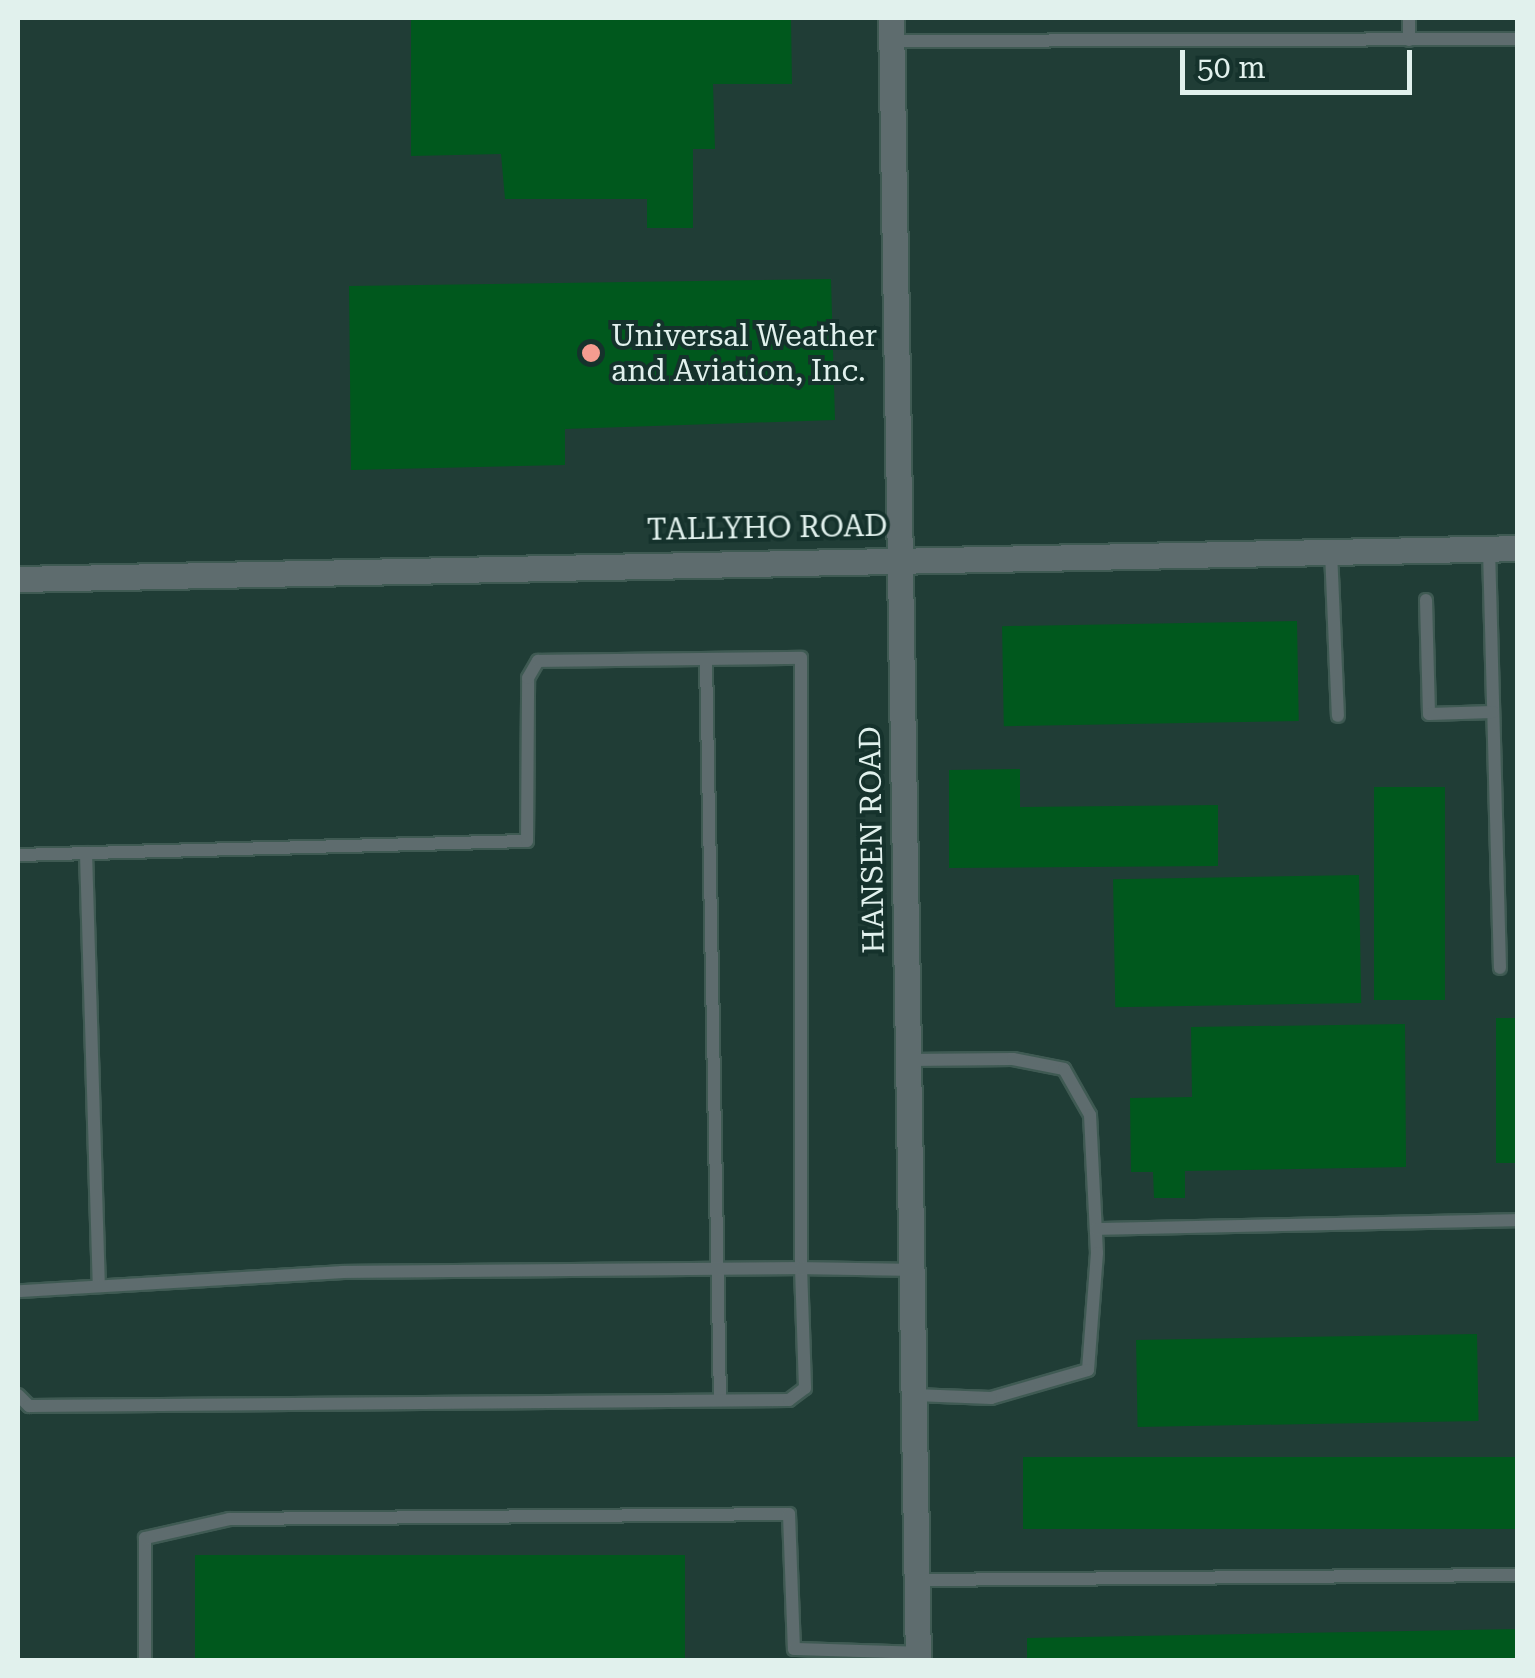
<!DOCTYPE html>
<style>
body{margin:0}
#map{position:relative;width:1535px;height:1678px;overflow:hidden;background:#203d36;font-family:"Roboto Serif",serif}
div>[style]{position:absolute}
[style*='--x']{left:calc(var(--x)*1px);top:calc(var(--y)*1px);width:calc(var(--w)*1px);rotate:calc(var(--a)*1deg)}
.building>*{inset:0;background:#00581d;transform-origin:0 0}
.roads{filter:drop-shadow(2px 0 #3f5a53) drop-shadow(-2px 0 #3f5a53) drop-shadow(0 2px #3f5a53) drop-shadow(0 -2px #3f5a53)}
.service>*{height:12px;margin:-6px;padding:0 6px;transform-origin:6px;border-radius:6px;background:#5e6c6e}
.minor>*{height:25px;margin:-12.5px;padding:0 12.5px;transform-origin:12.5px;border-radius:12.5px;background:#5e6c6e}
.dots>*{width:28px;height:28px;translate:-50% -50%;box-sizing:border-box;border:5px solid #15322c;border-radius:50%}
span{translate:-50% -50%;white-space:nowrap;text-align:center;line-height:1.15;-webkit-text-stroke:8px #15322c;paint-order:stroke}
.poi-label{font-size:30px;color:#e1f1ed}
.left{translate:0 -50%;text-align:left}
.street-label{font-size:30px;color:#e1f1ed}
.frame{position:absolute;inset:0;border:20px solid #e1f1ed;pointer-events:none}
.scale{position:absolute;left:1180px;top:50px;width:232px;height:45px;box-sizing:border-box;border:5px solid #e1f1ed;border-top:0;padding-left:12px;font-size:30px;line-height:35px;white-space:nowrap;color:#e1f1ed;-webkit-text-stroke:8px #15322c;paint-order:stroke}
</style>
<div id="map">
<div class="building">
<i style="clip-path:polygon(411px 18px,791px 18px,792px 84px,713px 84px,715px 149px,693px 149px,693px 228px,647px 228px,647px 199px,505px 199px,501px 154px,411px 156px)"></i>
<i style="clip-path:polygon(831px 279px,835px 420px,565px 429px,565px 465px,351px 470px,349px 286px)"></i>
<i style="left:1297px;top:621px;width:100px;height:295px;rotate:89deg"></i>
<i style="clip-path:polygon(1020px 769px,1020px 807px,1218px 805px,1218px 866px,949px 868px,949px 770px)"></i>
<i style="left:1374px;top:787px;width:71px;height:213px"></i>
<i style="left:1359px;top:875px;width:128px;height:246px;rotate:89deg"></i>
<i style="left:1496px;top:1018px;width:22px;height:145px"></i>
<i style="clip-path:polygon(1405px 1024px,1406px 1167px,1185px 1171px,1185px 1198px,1154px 1198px,1153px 1172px,1131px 1172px,1130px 1098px,1192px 1097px,1191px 1027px)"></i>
<i style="left:1477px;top:1334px;width:87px;height:341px;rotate:89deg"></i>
<i style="left:1518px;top:1457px;width:72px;height:495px;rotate:90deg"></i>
<i style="left:685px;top:1555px;width:105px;height:490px;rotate:90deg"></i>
<i style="clip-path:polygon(1518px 1629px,1518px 1660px,1027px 1660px,1027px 1638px)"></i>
</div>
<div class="roads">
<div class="service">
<i style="--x:1409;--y:18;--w:22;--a:90"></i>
<i style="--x:891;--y:41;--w:627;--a:-0.18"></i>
<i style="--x:1489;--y:549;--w:419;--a:88.5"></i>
<i style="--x:1331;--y:551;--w:165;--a:87.6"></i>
<i style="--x:1426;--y:600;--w:114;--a:88.5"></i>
<i style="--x:1429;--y:714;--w:64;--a:-1.8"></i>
<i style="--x:706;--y:659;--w:741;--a:88.92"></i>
<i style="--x:86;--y:853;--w:433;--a:88.3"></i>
<i style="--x:18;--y:855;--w:509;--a:-1.58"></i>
<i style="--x:527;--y:841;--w:163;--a:-89.6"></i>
<i style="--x:528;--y:678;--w:20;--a:-60"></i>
<i style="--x:538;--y:661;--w:263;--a:-0.7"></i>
<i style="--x:801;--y:658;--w:610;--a:90"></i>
<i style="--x:801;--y:1268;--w:459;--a:179.5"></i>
<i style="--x:342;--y:1272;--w:325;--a:176.6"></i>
<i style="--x:909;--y:1060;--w:104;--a:-0.6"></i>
<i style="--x:1013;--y:1059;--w:52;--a:11.1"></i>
<i style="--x:1064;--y:1069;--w:53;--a:60.5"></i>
<i style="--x:1090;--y:1115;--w:138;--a:87.1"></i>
<i style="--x:1097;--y:1253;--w:117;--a:94.4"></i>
<i style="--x:1088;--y:1370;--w:101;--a:163.9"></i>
<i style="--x:991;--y:1398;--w:77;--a:-177.8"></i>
<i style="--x:1096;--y:1229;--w:422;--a:-1.2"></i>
<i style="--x:18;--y:1395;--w:16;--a:45"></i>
<i style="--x:29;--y:1406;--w:760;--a:-0.45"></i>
<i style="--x:789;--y:1400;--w:20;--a:-37"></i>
<i style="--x:805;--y:1388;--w:120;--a:-91.9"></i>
<i style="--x:801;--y:1268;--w:111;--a:1"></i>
<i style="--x:917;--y:1580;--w:601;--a:-0.48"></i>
<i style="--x:145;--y:1660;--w:122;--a:-90"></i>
<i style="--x:145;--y:1538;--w:86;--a:-12.7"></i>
<i style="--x:229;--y:1519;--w:560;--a:-0.51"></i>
<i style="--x:789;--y:1514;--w:135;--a:87.9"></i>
<i style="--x:794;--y:1649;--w:124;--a:1.8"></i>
</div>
<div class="minor">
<i style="--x:891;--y:18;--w:1642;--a:89.06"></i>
<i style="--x:18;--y:579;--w:1500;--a:-1.18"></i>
</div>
</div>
<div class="dots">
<i style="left:591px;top:353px;background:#f59c90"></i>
</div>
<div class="poi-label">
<span class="left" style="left:611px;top:353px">Universal Weather<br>and Aviation, Inc.</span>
</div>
<div class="street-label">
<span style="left:767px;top:528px;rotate:-1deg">TALLYHO ROAD</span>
<span style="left:872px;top:840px;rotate:-91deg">HANSEN ROAD</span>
</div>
<div class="frame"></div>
<div class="scale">50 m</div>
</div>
